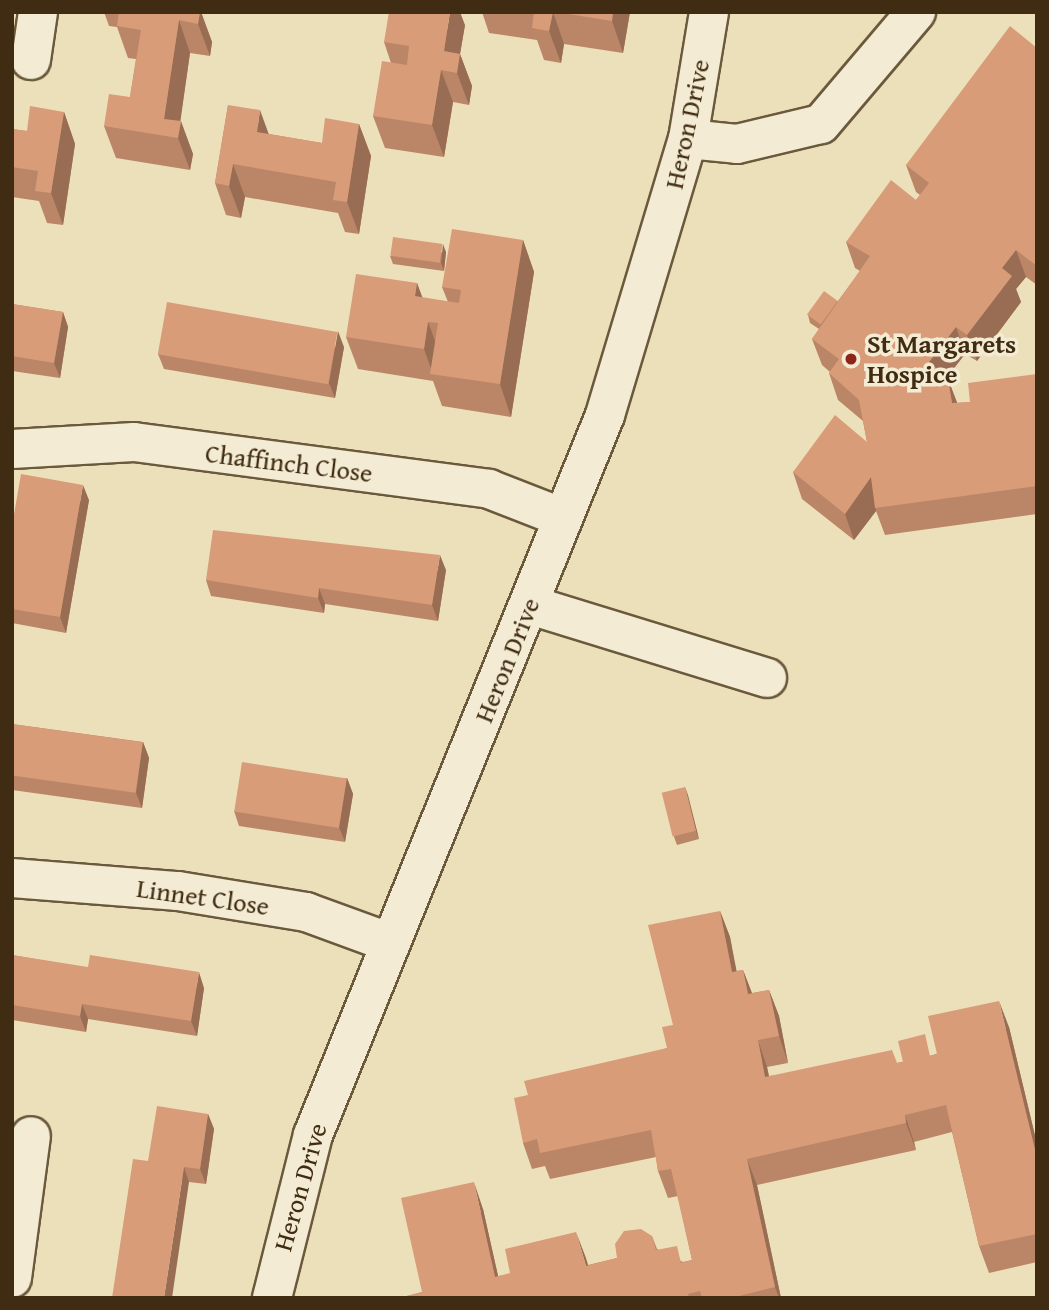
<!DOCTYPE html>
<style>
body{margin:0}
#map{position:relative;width:1049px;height:1310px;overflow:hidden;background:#ece0bb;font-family:"Gentium Book Plus",serif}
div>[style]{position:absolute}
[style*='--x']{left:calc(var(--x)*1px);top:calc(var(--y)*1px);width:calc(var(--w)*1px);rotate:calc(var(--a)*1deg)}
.roads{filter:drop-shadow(2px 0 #6b593c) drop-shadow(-2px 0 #6b593c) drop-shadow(0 2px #6b593c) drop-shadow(0 -2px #6b593c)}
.minor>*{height:38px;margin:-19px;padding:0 19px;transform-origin:19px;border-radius:19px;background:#f3ebd3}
.wall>*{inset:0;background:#bb8667}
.shaded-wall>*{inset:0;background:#986d54}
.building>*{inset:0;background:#d99c78;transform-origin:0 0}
.dots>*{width:19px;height:19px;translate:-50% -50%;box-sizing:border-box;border:4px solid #f3ebd3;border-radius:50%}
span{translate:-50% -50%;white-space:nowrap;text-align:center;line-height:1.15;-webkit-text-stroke:7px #f3ebd3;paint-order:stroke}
.street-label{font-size:26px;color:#402c12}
.poi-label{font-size:26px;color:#402c12;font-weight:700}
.left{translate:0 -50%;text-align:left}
.frame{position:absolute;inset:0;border:14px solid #402c12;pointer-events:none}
</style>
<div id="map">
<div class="roads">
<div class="minor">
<i style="--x:31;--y:60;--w:49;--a:-81.7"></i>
<i style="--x:688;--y:139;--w:49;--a:5.8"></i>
<i style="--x:737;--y:144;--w:86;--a:-13.4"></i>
<i style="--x:821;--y:124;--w:147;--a:-49.7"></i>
<i style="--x:12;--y:449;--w:122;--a:-3.3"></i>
<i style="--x:134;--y:442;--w:358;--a:7.5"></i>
<i style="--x:489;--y:489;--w:77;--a:21.3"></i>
<i style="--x:530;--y:605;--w:248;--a:17.1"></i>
<i style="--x:12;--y:878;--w:167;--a:4.5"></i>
<i style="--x:178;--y:891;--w:130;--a:9.3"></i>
<i style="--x:306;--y:912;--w:87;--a:20.1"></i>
<i style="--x:12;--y:1278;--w:143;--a:-82.4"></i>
<i style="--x:272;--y:1298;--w:168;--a:-75.9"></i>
<i style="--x:313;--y:1135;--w:777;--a:-67.92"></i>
<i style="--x:605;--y:415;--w:288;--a:-73.3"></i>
<i style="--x:688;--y:139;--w:129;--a:-80.6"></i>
</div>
</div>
<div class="wall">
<i style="clip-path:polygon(104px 12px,201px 12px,212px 42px,210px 56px,190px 53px,180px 121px,193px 154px,190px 170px,116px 158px,104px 126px,130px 97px,136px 59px,128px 58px,117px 27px,109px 26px)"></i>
<i style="clip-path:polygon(482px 12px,630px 12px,623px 53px,564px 44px,561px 63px,544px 60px,537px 40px,489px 33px)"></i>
<i style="clip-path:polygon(465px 25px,460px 54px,472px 86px,469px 105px,453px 102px,444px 157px,385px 148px,373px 116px,391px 63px,384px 42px)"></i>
<i style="clip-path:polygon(1037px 48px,1037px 285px,1026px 277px,1016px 289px,1021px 302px,977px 361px,965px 354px,947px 377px,948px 379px,957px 403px,970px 402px,1037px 374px,1037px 514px,885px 535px,876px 511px,854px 540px,802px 499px,793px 472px,867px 442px,863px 421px,838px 400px,829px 373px,830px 372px,822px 365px,812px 339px,819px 329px,810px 323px,808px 315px,838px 301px,860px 271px,855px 268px,846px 242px,916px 200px,920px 195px,916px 192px,906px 165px)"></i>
<i style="clip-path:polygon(228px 105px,269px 134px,322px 143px,359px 124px,371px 156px,359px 234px,345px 232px,338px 213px,245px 197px,241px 218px,226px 215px,215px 183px)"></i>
<i style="clip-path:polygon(64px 112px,75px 144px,63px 225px,47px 223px,39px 201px,12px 197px,12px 129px,27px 131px)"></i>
<i style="clip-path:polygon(523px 240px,534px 272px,511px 417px,442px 406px,433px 381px,358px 369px,346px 337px,417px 283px,422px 298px,448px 302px,442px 287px)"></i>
<i style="clip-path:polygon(446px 252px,444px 271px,393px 264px,390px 256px)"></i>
<i style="clip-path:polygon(12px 304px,63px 312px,68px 327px,60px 378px,12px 371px)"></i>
<i style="clip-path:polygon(344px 347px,335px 398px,164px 369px,158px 354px)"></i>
<i style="clip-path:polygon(89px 500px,66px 633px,12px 623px,12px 526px)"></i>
<i style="clip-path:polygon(446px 570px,438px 621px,325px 604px,324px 613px,211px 596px,206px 580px)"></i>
<i style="clip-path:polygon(12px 724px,143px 742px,149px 758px,142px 808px,12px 790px)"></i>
<i style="clip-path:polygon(347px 778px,353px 794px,345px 842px,239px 826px,234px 811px)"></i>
<i style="clip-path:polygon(685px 787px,699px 839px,677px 845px,674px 837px)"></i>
<i style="clip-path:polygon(720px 911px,730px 937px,736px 971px,743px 970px,752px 993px,769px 990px,779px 1016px,788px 1063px,767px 1067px,769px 1076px,897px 1063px,933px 1055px,1009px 1027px,1037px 1144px,1037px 1262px,989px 1273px,979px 1246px,952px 1132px,914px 1142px,916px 1150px,757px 1185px,781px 1298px,399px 1298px,422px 1292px,483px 1209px,498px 1276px,588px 1265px,617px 1258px,652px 1236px,657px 1249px,683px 1262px,692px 1260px,678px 1196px,668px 1198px,658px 1171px,656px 1157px,550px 1179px,545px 1166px,532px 1169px,523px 1143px,528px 1095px,667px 1048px,673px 1025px)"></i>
<i style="clip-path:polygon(12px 955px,204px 988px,197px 1036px,88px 1019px,86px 1032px,12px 1020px)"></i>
<i style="clip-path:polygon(208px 1114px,214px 1129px,206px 1184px,189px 1182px,148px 1161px)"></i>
</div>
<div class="shaded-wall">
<i style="clip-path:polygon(200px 12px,201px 12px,212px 42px,210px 56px,198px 24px)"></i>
<i style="clip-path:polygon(450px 12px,460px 12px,465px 25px,460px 54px,472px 86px,469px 105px,457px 73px,444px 51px)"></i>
<i style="clip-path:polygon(553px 12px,564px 44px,561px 63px,549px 31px)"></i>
<i style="clip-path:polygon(613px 12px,630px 12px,623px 53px,612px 21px)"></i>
<i style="clip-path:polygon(179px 20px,190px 53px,178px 138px,164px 119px)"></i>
<i style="clip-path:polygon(441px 70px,453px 102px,444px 157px,432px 125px)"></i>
<i style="clip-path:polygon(260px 110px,272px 143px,257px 132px)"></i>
<i style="clip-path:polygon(64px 112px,75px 144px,63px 225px,51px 193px)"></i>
<i style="clip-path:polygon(181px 121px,193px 154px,190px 170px,178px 138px)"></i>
<i style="clip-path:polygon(359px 124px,371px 156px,359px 234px,347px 202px)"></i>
<i style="clip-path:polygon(233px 164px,245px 197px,241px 218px,229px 186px)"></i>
<i style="clip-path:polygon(523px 240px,534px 272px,511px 417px,500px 384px)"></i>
<i style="clip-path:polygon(443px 244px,446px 252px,444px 271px,441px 263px)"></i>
<i style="clip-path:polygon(1016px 250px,1026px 277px,1016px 289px,1021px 302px,977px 361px,967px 335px,1002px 268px)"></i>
<i style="clip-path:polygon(417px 283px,429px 315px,415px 296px)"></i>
<i style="clip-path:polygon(63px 312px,68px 327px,60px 378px,54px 363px)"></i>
<i style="clip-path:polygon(428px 322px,440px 354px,433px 374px,424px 349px)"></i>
<i style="clip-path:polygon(956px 327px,965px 354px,938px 389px,929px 362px)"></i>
<i style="clip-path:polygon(338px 331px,344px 347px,335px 398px,329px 383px)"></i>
<i style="clip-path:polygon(948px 379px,958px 405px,952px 403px)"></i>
<i style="clip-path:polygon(871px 477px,876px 511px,854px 540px,845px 514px)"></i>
<i style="clip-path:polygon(83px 485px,89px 500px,66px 633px,60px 617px)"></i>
<i style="clip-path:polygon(440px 555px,446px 570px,438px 621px,432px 605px)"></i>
<i style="clip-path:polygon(319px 588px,325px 604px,324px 613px,318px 598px)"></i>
<i style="clip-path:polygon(143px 742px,149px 758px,142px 808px,136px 793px)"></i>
<i style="clip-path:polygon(347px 778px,353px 794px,345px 842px,339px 827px)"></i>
<i style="clip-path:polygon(685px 787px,688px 795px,699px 839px,696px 831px)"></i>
<i style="clip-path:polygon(720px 911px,730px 937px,742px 999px,732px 972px)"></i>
<i style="clip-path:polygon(743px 970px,753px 996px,748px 994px)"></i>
<i style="clip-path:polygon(199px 972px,204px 988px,197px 1036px,191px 1021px)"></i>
<i style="clip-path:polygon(769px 990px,779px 1016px,788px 1063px,779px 1036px)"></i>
<i style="clip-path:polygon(999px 1001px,1009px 1027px,1037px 1144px,1037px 1158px)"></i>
<i style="clip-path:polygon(82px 1004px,88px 1019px,86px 1032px,80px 1016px)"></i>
<i style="clip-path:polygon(758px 1040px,767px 1067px,774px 1103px,765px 1077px)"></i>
<i style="clip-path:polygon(208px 1114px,214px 1129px,206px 1184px,200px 1169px)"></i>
<i style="clip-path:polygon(905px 1115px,914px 1142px,916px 1150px,906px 1123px)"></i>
<i style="clip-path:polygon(747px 1159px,757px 1185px,781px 1298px,779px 1298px,775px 1287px)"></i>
<i style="clip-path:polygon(184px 1167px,189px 1182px,172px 1298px,164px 1298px)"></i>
<i style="clip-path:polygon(474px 1182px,483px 1209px,503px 1298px,495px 1277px)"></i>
<i style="clip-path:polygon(576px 1232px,586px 1258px,596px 1292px,586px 1266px)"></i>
</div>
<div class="building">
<i style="clip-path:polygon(119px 12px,200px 12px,198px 24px,179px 20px,164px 119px,181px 121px,178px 138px,104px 126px,109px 94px,130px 97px,141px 30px,117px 26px)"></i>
<i style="clip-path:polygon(389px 12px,450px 12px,444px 51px,460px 54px,457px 73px,441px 70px,432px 125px,373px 116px,382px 61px,407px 65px,409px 46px,384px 42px)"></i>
<i style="clip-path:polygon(534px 12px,553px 12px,549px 31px,532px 28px)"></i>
<i style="clip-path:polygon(556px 12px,613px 12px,612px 21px)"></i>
<i style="clip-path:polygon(1010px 26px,1037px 48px,1037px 266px,1016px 250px,1002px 268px,1012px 276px,967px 335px,956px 327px,929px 362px,948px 379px,952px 403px,970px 402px,968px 383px,1037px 374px,1037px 486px,875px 508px,871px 477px,845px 514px,793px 472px,835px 415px,867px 442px,859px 400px,829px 373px,839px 359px,812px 339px,870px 256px,846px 242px,891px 180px,916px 200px,929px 183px,906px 165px)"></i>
<i style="clip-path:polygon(228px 105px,260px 110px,257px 132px,322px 143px,325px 118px,359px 124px,347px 202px,333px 200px,336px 182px,233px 164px,229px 186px,215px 183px)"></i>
<i style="clip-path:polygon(30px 106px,64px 112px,51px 193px,35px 191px,38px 171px,12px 167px,12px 129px,27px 131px)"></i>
<i style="clip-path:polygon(452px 229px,523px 240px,500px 384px,430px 374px,438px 323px,428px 322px,424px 349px,346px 337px,356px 274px,417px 283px,415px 296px,459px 303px,461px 290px,442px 287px)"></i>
<i style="left:393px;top:237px;width:50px;height:19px;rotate:8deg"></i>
<i style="left:824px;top:291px;width:17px;height:29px;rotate:36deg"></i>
<i style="left:167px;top:302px;width:173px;height:53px;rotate:10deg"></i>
<i style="clip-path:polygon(12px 304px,63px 312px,54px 363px,12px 356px)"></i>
<i style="clip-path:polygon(21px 474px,83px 485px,60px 617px,12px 609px,12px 526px)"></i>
<i style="clip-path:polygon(213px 530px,440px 555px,432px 605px,319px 588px,318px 598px,206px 580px)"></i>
<i style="left:12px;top:724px;width:132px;height:51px;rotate:8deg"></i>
<i style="left:242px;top:762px;width:106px;height:50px;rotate:9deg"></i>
<i style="left:685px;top:787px;width:45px;height:24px;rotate:76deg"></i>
<i style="clip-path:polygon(720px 911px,732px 972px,743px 970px,748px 994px,769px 990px,779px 1036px,758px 1040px,765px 1077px,892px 1050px,897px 1063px,903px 1062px,898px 1041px,925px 1034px,930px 1056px,937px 1054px,928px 1016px,999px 1001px,1037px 1158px,1037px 1234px,979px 1246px,946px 1105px,905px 1115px,906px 1123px,747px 1159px,775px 1287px,731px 1298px,702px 1298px,700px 1291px,688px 1294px,689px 1298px,399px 1298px,422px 1292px,401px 1198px,474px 1182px,495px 1277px,510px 1273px,505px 1249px,576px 1232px,586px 1266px,617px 1258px,615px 1244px,624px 1231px,641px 1229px,652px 1236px,656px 1250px,677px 1246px,681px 1263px,692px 1260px,671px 1169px,658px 1171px,651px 1130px,540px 1153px,537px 1139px,523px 1143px,514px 1098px,528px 1095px,524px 1081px,667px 1048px,662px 1027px,673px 1025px,648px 925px)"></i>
<i style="clip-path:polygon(12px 955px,88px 967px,90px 955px,199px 972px,191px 1021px,82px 1004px,80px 1016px,12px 1005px)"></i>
<i style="clip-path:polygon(157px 1106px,208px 1114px,200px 1169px,184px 1167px,164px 1298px,112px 1298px,133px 1159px,148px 1161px)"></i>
</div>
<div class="dots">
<i style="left:851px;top:359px;background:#8f2418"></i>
</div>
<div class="street-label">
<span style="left:687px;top:124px;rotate:-78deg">Heron Drive</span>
<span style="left:289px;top:463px;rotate:7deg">Chaffinch Close</span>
<span style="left:507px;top:660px;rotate:-68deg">Heron Drive</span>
<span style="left:203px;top:897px;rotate:8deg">Linnet Close</span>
<span style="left:300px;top:1187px;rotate:-74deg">Heron Drive</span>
</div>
<div class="poi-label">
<span class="left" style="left:867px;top:359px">St Margarets<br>Hospice</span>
</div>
<div class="frame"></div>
</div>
